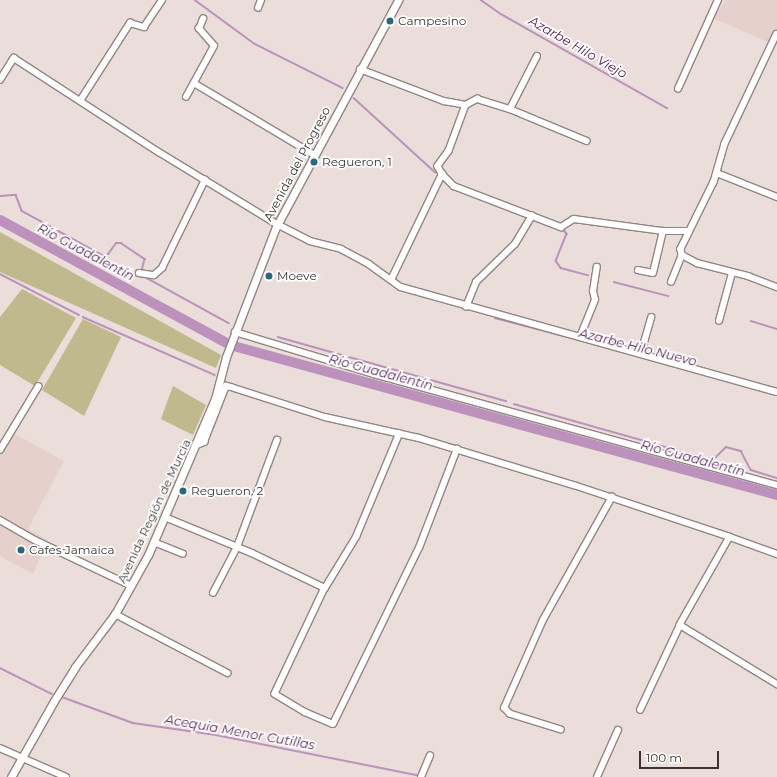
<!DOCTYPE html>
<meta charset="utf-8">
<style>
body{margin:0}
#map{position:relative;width:777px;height:777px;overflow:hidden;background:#eaddda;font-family:Montserrat,sans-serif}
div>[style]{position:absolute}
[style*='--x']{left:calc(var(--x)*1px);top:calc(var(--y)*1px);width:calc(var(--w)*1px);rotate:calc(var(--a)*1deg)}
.built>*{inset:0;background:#e5d0cb}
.green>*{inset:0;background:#c0b98d}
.stream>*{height:1.5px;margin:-0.75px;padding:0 0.75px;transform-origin:0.75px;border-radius:0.75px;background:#bc91bc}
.river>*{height:10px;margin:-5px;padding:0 5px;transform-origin:5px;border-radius:5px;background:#bc91bc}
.roads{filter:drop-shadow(1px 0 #918683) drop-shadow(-1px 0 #918683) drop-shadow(0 1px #918683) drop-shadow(0 -1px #918683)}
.minor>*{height:5.5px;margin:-2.75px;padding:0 2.75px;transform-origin:2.75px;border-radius:2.75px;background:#fff}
.major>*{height:7px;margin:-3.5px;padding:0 3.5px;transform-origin:3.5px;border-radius:3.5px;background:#fff}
.dots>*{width:11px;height:11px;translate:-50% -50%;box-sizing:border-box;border:2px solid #fff;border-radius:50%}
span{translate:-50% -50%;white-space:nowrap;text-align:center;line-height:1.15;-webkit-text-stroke:3.5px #fff;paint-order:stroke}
.poi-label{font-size:12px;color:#383332}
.left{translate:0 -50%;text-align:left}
.street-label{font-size:12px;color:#383332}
.water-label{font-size:13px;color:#562257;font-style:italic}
.scale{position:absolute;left:639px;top:751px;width:80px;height:18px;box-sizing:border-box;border:2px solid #383332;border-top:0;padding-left:5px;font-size:12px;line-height:14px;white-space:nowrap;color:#383332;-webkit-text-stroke:3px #fff;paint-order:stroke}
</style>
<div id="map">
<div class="built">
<i style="clip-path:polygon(726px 0,777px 0,777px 37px,768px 42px,713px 18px)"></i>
<i style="clip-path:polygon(11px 432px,64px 461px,28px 529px,48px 540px,33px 574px,0 556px,0 451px)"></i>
</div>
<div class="green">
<i style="clip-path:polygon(0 232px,221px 355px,216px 368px,0 272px)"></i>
<i style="clip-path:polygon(22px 289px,76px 318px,35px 386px,0 365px,0 317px)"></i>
<i style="clip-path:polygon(83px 319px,121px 337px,84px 416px,42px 390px)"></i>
<i style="clip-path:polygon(173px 386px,206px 405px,193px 435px,161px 419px)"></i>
</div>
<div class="stream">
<i style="--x:195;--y:0;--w:74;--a:36.3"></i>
<i style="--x:255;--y:44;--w:98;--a:26.6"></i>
<i style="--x:481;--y:0;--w:24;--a:35"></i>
<i style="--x:501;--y:14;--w:191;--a:29.5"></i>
<i style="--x:354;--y:98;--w:110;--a:42.4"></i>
<i style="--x:0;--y:196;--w:16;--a:-4"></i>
<i style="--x:16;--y:195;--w:17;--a:69"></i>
<i style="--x:22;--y:211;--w:96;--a:28.7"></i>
<i style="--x:106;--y:257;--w:17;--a:-54"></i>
<i style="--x:116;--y:243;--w:5;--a:0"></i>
<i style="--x:121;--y:243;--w:29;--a:34"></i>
<i style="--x:145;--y:259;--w:12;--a:104"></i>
<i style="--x:564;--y:230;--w:5;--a:53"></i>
<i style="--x:567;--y:234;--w:29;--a:112"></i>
<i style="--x:556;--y:261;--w:9;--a:54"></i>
<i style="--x:561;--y:268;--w:28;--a:15"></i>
<i style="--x:0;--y:274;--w:89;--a:27.4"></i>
<i style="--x:143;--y:276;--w:98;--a:28.7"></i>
<i style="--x:614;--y:282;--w:56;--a:14.5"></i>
<i style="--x:83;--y:317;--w:144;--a:23.7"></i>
<i style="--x:495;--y:318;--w:142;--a:14.7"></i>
<i style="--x:751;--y:321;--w:27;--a:17"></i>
<i style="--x:278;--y:337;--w:237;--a:15.7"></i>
<i style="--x:514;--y:404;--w:202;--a:15.8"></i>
<i style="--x:708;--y:459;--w:8;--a:-14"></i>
<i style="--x:716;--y:457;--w:14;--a:-45"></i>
<i style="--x:726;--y:447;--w:16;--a:15"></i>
<i style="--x:741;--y:451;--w:21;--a:62"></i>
<i style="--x:751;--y:470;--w:27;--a:17"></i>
<i style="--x:0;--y:668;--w:58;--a:26.6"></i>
<i style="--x:62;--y:697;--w:76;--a:20.1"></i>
<i style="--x:133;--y:723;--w:84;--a:8.2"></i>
<i style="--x:216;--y:735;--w:205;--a:11.3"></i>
</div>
<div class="river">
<i style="--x:0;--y:220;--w:262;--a:28.5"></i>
<i style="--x:230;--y:345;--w:567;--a:15.33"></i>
</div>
<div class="roads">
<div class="minor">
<i style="--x:258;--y:8;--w:9;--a:-69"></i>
<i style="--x:777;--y:34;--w:122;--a:115.3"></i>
<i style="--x:725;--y:144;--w:40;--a:106"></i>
<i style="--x:714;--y:182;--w:75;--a:116.2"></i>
<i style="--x:681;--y:249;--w:6;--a:81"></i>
<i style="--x:682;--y:255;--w:17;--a:28"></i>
<i style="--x:697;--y:263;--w:53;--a:14.3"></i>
<i style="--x:748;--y:276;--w:31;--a:21"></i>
<i style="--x:360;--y:69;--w:90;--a:20.9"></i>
<i style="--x:444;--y:101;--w:22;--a:10"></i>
<i style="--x:466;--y:105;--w:49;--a:110.3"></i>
<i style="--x:449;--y:151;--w:19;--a:126"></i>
<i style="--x:438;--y:166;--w:9;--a:63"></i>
<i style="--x:442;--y:174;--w:17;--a:45"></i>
<i style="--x:454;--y:186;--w:115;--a:21"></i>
<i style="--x:561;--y:227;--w:15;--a:-32"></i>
<i style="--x:574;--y:219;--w:90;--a:7.7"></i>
<i style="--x:663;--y:231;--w:26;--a:0"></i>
<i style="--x:0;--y:80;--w:26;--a:-58"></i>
<i style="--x:14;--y:58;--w:173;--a:33"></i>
<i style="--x:159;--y:152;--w:138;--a:31.4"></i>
<i style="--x:277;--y:224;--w:37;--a:27"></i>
<i style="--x:310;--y:241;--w:32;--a:14"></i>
<i style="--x:341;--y:249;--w:32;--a:28"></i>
<i style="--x:369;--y:264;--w:39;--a:36"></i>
<i style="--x:401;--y:287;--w:390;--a:15.6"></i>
<i style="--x:194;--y:83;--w:141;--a:30.8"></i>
<i style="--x:678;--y:89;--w:98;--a:-65.8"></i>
<i style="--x:186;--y:97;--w:58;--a:-61.2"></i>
<i style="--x:214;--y:46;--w:23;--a:-131"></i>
<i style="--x:199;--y:29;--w:11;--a:-68"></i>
<i style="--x:80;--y:101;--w:93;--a:-57.3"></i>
<i style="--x:130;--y:23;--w:15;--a:16"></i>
<i style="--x:144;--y:27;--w:32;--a:-56"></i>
<i style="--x:466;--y:105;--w:13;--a:-29"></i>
<i style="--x:477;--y:99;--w:34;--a:17"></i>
<i style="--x:510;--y:109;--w:83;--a:22.6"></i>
<i style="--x:510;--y:109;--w:59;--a:-63"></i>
<i style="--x:717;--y:173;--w:65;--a:21.8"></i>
<i style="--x:638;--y:270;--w:15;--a:11"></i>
<i style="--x:653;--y:273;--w:43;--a:-76.6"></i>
<i style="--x:139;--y:273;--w:15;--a:8"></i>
<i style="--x:154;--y:275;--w:11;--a:-41"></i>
<i style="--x:162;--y:268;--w:98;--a:-64"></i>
<i style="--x:391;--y:280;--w:118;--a:-64.3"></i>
<i style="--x:671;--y:282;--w:29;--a:-68"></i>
<i style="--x:466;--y:307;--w:27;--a:-68"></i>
<i style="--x:476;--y:282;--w:54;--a:-44.3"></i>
<i style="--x:515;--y:244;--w:33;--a:-59"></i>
<i style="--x:719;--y:321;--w:50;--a:-74.8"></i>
<i style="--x:235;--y:332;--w:145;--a:16.8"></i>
<i style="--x:374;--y:374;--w:418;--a:15.4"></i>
<i style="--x:580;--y:337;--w:40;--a:-68"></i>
<i style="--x:595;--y:300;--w:9;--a:-103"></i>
<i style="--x:593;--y:291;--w:24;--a:-81"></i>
<i style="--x:641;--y:353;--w:37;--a:-74"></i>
<i style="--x:197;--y:445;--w:8;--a:-23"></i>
<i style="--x:204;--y:442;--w:60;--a:-68.6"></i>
<i style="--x:226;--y:386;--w:5;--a:11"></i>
<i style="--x:231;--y:387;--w:99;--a:17.7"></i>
<i style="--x:325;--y:417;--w:96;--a:12.6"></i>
<i style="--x:419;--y:438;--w:162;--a:16.9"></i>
<i style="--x:574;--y:485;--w:164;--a:18.4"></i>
<i style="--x:730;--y:537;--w:101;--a:119.6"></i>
<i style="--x:680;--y:625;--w:114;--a:31.3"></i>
<i style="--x:0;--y:450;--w:74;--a:-58.9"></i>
<i style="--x:165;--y:517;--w:94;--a:22.5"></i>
<i style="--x:252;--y:553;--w:81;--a:25.6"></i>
<i style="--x:325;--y:588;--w:60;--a:-58.7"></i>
<i style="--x:356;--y:537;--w:112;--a:-67.3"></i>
<i style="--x:0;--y:520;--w:40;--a:29.7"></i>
<i style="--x:35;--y:540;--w:107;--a:25.4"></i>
<i style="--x:730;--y:537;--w:50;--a:19.9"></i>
<i style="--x:154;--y:542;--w:31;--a:22"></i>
<i style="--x:325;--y:588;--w:117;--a:115.3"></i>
<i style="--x:275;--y:694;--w:35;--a:31"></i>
<i style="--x:305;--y:712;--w:30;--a:23"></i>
<i style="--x:333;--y:724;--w:196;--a:-64"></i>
<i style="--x:419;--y:548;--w:106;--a:-69"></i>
<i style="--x:213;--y:593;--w:52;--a:-62.4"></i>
<i style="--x:237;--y:547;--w:114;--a:-69.5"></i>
<i style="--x:115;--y:614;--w:127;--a:27.6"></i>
<i style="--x:640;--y:710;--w:94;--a:-64.8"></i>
<i style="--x:561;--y:730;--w:53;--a:-162.6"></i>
<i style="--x:510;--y:714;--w:8;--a:-135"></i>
<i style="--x:504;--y:708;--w:96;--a:-66.1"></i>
<i style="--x:543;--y:620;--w:141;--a:-60.7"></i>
<i style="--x:0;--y:748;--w:72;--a:23.7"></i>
<i style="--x:421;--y:777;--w:23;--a:-67"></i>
<i style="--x:597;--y:777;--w:51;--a:-65.9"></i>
</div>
<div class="major">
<i style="--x:11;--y:777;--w:87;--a:-60.5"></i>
<i style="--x:54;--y:701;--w:40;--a:-58"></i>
<i style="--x:75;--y:667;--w:66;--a:-53"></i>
<i style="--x:115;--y:614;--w:68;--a:-60.8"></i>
<i style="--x:148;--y:555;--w:170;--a:-66.8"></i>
<i style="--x:215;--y:399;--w:43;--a:-75.3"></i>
<i style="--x:226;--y:357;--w:139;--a:-69"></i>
<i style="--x:276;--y:227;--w:258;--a:-61.7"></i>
</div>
</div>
<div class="dots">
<i style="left:390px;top:21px;background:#2a677e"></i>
<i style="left:314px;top:162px;background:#2a677e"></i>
<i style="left:269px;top:276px;background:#2a677e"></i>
<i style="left:183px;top:491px;background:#2a677e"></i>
<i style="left:21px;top:550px;background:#2a677e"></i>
</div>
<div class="poi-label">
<span class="left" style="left:398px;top:21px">Campesino</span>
<span class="left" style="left:322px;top:162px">Regueron, 1</span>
<span class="left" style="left:277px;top:276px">Moeve</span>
<span class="left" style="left:191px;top:491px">Regueron, 2</span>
<span class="left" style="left:29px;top:550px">Cafes Jamaica</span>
</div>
<div class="street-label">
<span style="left:297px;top:164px;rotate:-62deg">Avenida del Progreso</span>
<span style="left:154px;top:511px;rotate:-65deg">Avenida Región de Murcia</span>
</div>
<div class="water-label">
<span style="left:578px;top:47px;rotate:30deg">Azarbe Hilo Viejo</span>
<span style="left:86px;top:252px;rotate:28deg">Río Guadalentín</span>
<span style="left:638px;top:347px;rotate:14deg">Azarbe Hilo Nuevo</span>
<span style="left:381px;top:372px;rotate:15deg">Río Guadalentín</span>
<span style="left:693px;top:458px;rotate:15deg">Río Guadalentín</span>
<span style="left:240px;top:732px;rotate:10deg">Acequia Menor Cutillas</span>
</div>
<div class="scale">100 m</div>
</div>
